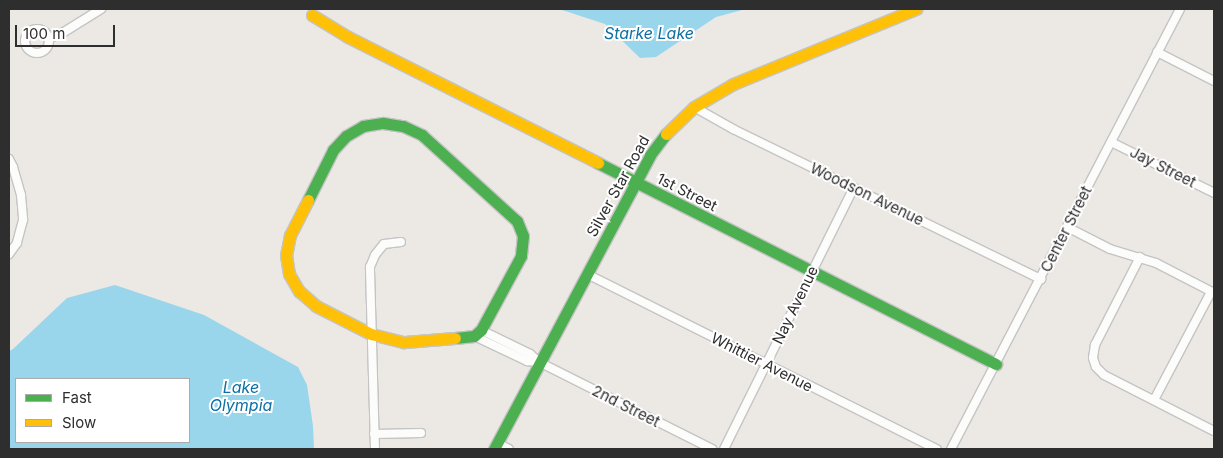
<!DOCTYPE html>
<style>
body{margin:0}
#map{position:relative;width:1223px;height:458px;overflow:hidden;background:#ece8e4;font-family:Inter,sans-serif}
div>[style]{position:absolute}
[style*='--x']{left:calc(var(--x)*1px);top:calc(var(--y)*1px);width:calc(var(--w)*1px);rotate:calc(var(--a)*1deg)}
.water>*{inset:0;background:#99d6ec}
.roads{filter:drop-shadow(1px 0 #c5c4c5) drop-shadow(-1px 0 #c5c4c5) drop-shadow(0 1px #c5c4c5) drop-shadow(0 -1px #c5c4c5)}
.street>*{height:8px;margin:-4px;padding:0 4px;transform-origin:4px;border-radius:4px;background:#fcfcfb}
.street>.ring{margin:-4px;padding:0;box-sizing:content-box;background:none;border:8px solid #fcfcfb;border-radius:50%}
.fast>*{height:11px;margin:-5.5px;padding:0 5.5px;transform-origin:5.5px;border-radius:5.5px;background:#4caf50}
.slow>*{height:11px;margin:-5.5px;padding:0 5.5px;transform-origin:5.5px;border-radius:5.5px;background:#ffc107}
span{translate:-50% -50%;white-space:nowrap;text-align:center;line-height:1.15;-webkit-text-stroke:4px #fff;paint-order:stroke}
.street-label{font-size:15px;color:#2e2e2e}
.water-label{font-size:16px;color:#0d6fa3;font-style:italic}
.frame{position:absolute;inset:0;border:10px solid #2e2e2e;pointer-events:none}
.legend{position:absolute;left:15px;top:378px;width:175px;height:65px;box-sizing:border-box;background:#fff;border:1px solid #ababab;margin:0;padding:6px 9px;list-style:none;font-size:15px;color:#2e2e2e}
.legend li{display:flex;align-items:center;gap:10px;height:25px}
.legend b{width:25px;border:1px solid #ababab}
.scale{position:absolute;left:15px;top:25px;width:100px;height:22px;box-sizing:border-box;border:2px solid #2e2e2e;border-top:0;padding-left:6px;font-size:15px;line-height:18px;white-space:nowrap;color:#2e2e2e;-webkit-text-stroke:4px #fff;paint-order:stroke}
</style>
<div id="map">
<div class="water">
<i style="clip-path:polygon(559px 9px,746px 9px,716px 17px,656px 57px,640px 58px,605px 24px)"></i>
<i style="clip-path:polygon(evenodd,115px 285px,204px 315px,298px 367px,307px 385px,313px 426px,314px 449px,9px 449px,9px 351px,13px 349px,67px 298px,115px 285px,16px 379px,189px 379px,189px 442px,16px 442px,16px 379px)"></i>
</div>
<div class="roads">
<div class="street">
<i class="ring" style="left:25px;top:29px;width:16px;height:16px"></i>
<i style="--x:48;--y:39;--w:17;--a:-24"></i>
<i style="--x:64;--y:32;--w:44;--a:-31.9"></i>
<i style="--x:1157;--y:52;--w:64;--a:27"></i>
<i style="--x:694;--y:107;--w:45;--a:29.4"></i>
<i style="--x:733;--y:129;--w:343;--a:26"></i>
<i style="--x:1111;--y:142;--w:115;--a:26.3"></i>
<i style="--x:9;--y:159;--w:9;--a:63"></i>
<i style="--x:13;--y:167;--w:29;--a:74"></i>
<i style="--x:21;--y:195;--w:25;--a:85"></i>
<i style="--x:23;--y:220;--w:24;--a:105"></i>
<i style="--x:17;--y:243;--w:14;--a:126"></i>
<i style="--x:1067;--y:227;--w:48;--a:27.1"></i>
<i style="--x:1110;--y:249;--w:48;--a:16.9"></i>
<i style="--x:1156;--y:263;--w:65;--a:27.3"></i>
<i style="--x:1140;--y:257;--w:99;--a:117.1"></i>
<i style="--x:1095;--y:345;--w:13;--a:99"></i>
<i style="--x:1093;--y:358;--w:9;--a:72"></i>
<i style="--x:1096;--y:367;--w:11;--a:45"></i>
<i style="--x:1104;--y:375;--w:123;--a:27"></i>
<i style="--x:587;--y:274;--w:391;--a:26.6"></i>
<i style="--x:481;--y:330;--w:55;--a:26.1"></i>
<i style="--x:530;--y:354;--w:12;--a:42"></i>
<i style="--x:539;--y:362;--w:194;--a:26.7"></i>
<i style="--x:474;--y:336;--w:59;--a:25.3"></i>
<i style="--x:527;--y:361;--w:12;--a:5"></i>
<i style="--x:1154;--y:400;--w:122;--a:-62.2"></i>
<i style="--x:374;--y:434;--w:47;--a:-1.2"></i>
<i style="--x:497;--y:443;--w:13;--a:27"></i>
<i style="--x:375;--y:449;--w:182;--a:-91.6"></i>
<i style="--x:370;--y:267;--w:13;--a:-67"></i>
<i style="--x:375;--y:255;--w:14;--a:-51"></i>
<i style="--x:384;--y:244;--w:17;--a:-7"></i>
<i style="--x:724;--y:449;--w:292;--a:-63.6"></i>
<i style="--x:951;--y:449;--w:496;--a:-62.5"></i>
</div>
<div class="fast">
<i style="--x:383;--y:123;--w:20;--a:9"></i>
<i style="--x:403;--y:126;--w:21;--a:25"></i>
<i style="--x:422;--y:135;--w:128;--a:42.2"></i>
<i style="--x:517;--y:221;--w:16;--a:68"></i>
<i style="--x:523;--y:236;--w:20;--a:96"></i>
<i style="--x:521;--y:256;--w:84;--a:118.4"></i>
<i style="--x:481;--y:330;--w:9;--a:139"></i>
<i style="--x:474;--y:336;--w:19;--a:174"></i>
<i style="--x:598;--y:163;--w:446;--a:26.8"></i>
<i style="--x:308;--y:200;--w:56;--a:-63.4"></i>
<i style="--x:333;--y:150;--w:19;--a:-47"></i>
<i style="--x:346;--y:136;--w:20;--a:-30"></i>
<i style="--x:363;--y:126;--w:20;--a:-9"></i>
<i style="--x:494;--y:449;--w:333;--a:-62"></i>
<i style="--x:650;--y:155;--w:26;--a:-53"></i>
</div>
<div class="slow">
<i style="--x:312;--y:15;--w:42;--a:31.4"></i>
<i style="--x:348;--y:37;--w:280;--a:26.7"></i>
<i style="--x:666;--y:134;--w:39;--a:-44"></i>
<i style="--x:694;--y:107;--w:45;--a:-30.5"></i>
<i style="--x:733;--y:84;--w:198;--a:-22.3"></i>
<i style="--x:308;--y:200;--w:39;--a:117"></i>
<i style="--x:290;--y:235;--w:20;--a:101"></i>
<i style="--x:286;--y:255;--w:19;--a:81"></i>
<i style="--x:289;--y:274;--w:20;--a:60"></i>
<i style="--x:299;--y:291;--w:23;--a:41"></i>
<i style="--x:316;--y:306;--w:62;--a:27"></i>
<i style="--x:371;--y:334;--w:34;--a:14"></i>
<i style="--x:404;--y:342;--w:51;--a:-4.5"></i>
</div>
</div>
<div class="street-label">
<span style="left:1163px;top:167px;rotate:27deg">Jay Street</span>
<span style="left:618px;top:186px;rotate:-61deg">Silver Star Road</span>
<span style="left:687px;top:192px;rotate:27deg">1st Street</span>
<span style="left:867px;top:194px;rotate:26deg">Woodson Avenue</span>
<span style="left:1066px;top:229px;rotate:-63deg">Center Street</span>
<span style="left:795px;top:305px;rotate:-64deg">Nay Avenue</span>
<span style="left:762px;top:362px;rotate:27deg">Whittier Avenue</span>
<span style="left:626px;top:406px;rotate:27deg">2nd Street</span>
</div>
<div class="water-label">
<span style="left:649px;top:33px">Starke Lake</span>
<span style="left:241px;top:396px">Lake<br>Olympia</span>
</div>
<div class="frame"></div>
<ul class="legend">
<li><b style="height:6px;background:#4caf50"></b>Fast</li>
<li><b style="height:6px;background:#ffc107"></b>Slow</li>
</ul>
<div class="scale">100 m</div>
</div>
